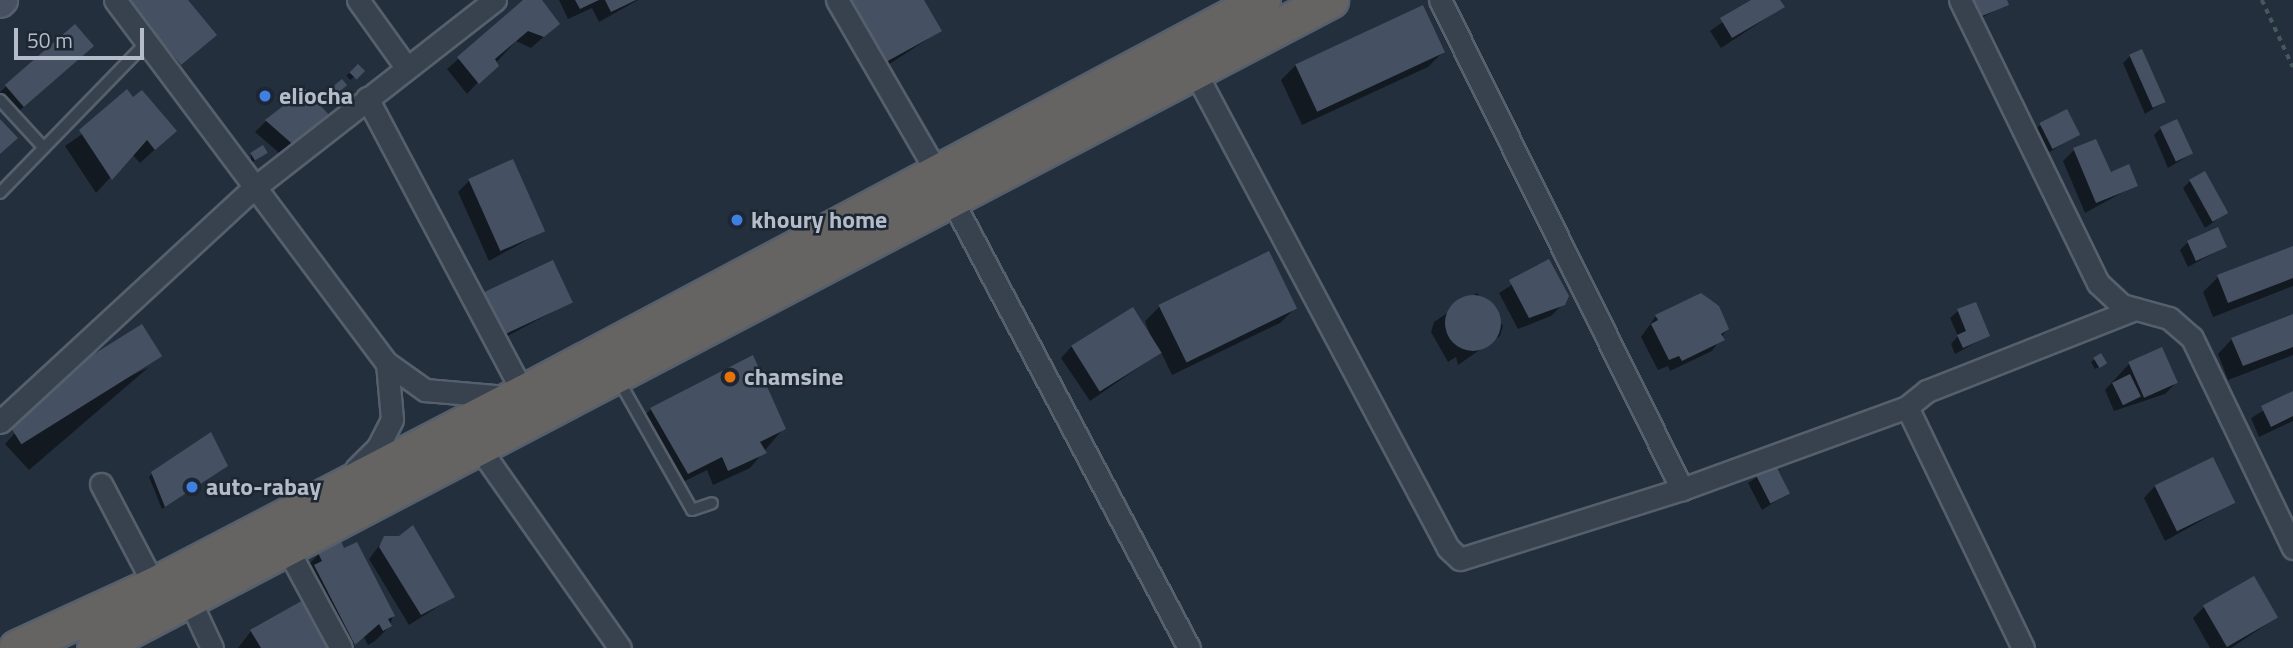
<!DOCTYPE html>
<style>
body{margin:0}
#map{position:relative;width:2293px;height:648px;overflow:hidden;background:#242f3e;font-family:"Titillium Web",sans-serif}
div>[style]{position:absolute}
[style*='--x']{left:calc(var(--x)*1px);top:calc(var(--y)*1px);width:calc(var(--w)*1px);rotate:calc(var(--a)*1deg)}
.shadow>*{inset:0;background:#0007;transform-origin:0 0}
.building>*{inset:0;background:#455162;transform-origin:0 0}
.round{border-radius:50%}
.path>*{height:3.5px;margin-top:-1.75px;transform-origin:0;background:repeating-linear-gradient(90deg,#44595c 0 5px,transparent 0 10px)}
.roads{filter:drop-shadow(2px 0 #565f6c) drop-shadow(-2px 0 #565f6c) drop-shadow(0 2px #565f6c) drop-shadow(0 -2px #565f6c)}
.service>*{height:10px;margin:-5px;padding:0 5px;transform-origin:5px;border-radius:5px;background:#38414e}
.minor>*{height:21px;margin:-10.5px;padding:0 10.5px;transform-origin:10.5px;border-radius:10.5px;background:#38414e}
.secondary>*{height:30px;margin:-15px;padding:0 15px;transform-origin:15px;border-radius:15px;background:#465061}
.trunk>*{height:35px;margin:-17.5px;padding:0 17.5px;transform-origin:17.5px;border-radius:17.5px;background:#656462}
.dots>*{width:19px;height:19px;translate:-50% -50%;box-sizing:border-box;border:4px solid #1d2633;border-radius:50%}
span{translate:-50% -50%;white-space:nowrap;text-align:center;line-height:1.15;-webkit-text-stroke:5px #1d2633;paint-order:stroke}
.poi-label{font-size:24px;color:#b4bcc9;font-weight:700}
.left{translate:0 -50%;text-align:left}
.scale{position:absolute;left:14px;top:28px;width:130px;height:32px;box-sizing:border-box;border:4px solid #b4bcc9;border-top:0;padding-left:9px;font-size:21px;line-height:24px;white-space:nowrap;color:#b4bcc9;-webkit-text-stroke:5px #1d2633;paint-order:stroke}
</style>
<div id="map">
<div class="shadow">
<i style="clip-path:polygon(186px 0,215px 35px,165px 78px,110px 12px,118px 4px)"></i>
<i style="clip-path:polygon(525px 0,539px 0,558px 24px,531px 48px,516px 41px,467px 94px,447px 69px)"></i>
<i style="clip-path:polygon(559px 0,638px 0,599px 22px,592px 8px,568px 19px)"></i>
<i style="clip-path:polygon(828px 0,922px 0,940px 31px,871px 76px)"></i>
<i style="clip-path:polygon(1754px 0,1778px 0,1783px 7px,1721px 48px,1710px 31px)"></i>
<i style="clip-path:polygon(1966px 0,2005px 0,2007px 4px,1970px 24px)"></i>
<i style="clip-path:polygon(75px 26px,81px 57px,12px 117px,0 92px)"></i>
<i style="clip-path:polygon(1443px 52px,1428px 67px,1302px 125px,1281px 80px,1296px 65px)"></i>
<i style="clip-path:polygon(2130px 56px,2164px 102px,2145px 114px,2123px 63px)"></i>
<i style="left:358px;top:66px;width:6px;height:15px;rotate:51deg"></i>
<i style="clip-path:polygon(342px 82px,345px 85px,322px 103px,320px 101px)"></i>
<i style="clip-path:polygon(133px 99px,175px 131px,140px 163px,132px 154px,96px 193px,65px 146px)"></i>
<i style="clip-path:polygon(328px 116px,285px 158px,255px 132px,266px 121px)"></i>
<i style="clip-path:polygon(2040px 125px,2078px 134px,2045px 155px,2033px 132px)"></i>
<i style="clip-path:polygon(2161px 128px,2191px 154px,2168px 168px,2154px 135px)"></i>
<i style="clip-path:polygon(2074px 150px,2110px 174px,2136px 185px,2085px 213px,2063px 161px)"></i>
<i style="clip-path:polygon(251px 154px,262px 156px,251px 163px)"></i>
<i style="clip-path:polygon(469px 181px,543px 231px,489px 261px,458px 192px)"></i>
<i style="clip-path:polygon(2190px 181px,2226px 213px,2205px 228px,2183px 188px)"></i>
<i style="clip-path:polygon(2188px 242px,2225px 247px,2188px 267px,2180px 250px)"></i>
<i style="clip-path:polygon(2293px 248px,2293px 286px,2213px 317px,2203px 292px,2218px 277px)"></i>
<i style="clip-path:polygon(1549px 261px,1563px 304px,1551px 316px,1518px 329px,1499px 293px)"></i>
<i style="clip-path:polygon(1477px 293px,1503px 326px,1500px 336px,1458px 365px,1456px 357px,1448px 362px,1431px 332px,1434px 322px)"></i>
<i style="clip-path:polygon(571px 302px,487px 347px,468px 307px)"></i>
<i style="clip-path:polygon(1160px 306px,1295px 308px,1280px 323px,1172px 375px,1161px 352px,1090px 401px,1061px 358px,1072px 346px,1154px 345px,1145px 321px)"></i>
<i style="clip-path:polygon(1958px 311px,1988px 336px,1955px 354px,1951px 344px,1958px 336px,1950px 318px)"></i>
<i style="clip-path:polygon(1656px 316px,1727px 329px,1712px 351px,1670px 371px,1668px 366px,1658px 370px,1641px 337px)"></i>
<i style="clip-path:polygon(2293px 316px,2293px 355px,2228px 380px,2218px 354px,2232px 339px)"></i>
<i style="clip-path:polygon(2100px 355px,2102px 366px,2095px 369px,2091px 362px)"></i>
<i style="clip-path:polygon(2129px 364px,2176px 383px,2165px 394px,2114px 411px,2105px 390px)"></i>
<i style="clip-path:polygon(149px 367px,29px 470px,5px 444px,16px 432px)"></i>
<i style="clip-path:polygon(2293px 393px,2293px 421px,2259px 437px,2251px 418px)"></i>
<i style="clip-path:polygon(651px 409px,783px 429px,750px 468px,713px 485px,707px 470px,673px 487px,636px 424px)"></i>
<i style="clip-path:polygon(1774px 466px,1788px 493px,1762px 510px,1748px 483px)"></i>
<i style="clip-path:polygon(222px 469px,162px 509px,149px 477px,152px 474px)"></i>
<i style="clip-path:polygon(2155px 486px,2233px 503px,2165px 541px,2144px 498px)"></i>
<i style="clip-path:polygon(385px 538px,453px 597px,409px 625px,369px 559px)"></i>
<i style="clip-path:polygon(319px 554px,393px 615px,390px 626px,375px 641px,368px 645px,364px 637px,351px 648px,238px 648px,251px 631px,304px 601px,304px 569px)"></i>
<i style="clip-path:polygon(2204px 607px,2276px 618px,2231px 648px,2210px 648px,2193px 618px)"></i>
</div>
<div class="building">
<i style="clip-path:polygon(127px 0,188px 0,217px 35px,181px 65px)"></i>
<i style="clip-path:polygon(523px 0,542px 0,560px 24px,544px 37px,528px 31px,495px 59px,499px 66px,479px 84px,457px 57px)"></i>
<i style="clip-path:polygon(575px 0,599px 0,580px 9px)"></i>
<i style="clip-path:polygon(605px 0,636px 0,611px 12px)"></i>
<i style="clip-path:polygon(851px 0,924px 0,942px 31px,886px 62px)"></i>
<i style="clip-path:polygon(1751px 0,1780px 0,1785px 7px,1732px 38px,1720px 18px)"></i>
<i style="clip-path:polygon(1969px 0,2007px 0,2009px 5px,1977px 18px)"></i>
<i style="left:1423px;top:5px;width:52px;height:141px;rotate:65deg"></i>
<i style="left:75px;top:24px;width:29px;height:93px;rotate:49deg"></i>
<i style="left:2142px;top:49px;width:58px;height:14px;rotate:66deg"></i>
<i style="left:358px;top:64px;width:10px;height:12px;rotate:45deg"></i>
<i style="left:342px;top:79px;width:8px;height:13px;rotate:50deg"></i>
<i style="clip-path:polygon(127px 89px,133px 97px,142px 90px,177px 131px,155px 150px,147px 140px,112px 180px,79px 130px)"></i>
<i style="clip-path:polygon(305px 89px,331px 117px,297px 148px,265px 120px)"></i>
<i style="clip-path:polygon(330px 90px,334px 95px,326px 102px,322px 96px)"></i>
<i style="left:2067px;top:109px;width:29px;height:31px;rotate:63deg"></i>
<i style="clip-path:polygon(0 119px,18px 138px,0 154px)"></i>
<i style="left:2177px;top:119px;width:38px;height:19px;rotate:65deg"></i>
<i style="clip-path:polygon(2096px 139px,2111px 172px,2129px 164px,2138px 186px,2096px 203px,2073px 148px)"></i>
<i style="left:263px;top:145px;width:9px;height:15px;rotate:58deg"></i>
<i style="left:513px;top:159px;width:79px;height:49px;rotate:66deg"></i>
<i style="left:2205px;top:171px;width:48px;height:18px;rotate:61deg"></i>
<i style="left:2218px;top:227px;width:22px;height:34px;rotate:66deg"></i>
<i style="clip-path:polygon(2293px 246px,2293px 278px,2228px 303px,2217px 275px)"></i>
<i style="left:1269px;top:251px;width:64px;height:123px;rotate:64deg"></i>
<i style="clip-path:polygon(1549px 259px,1569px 296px,1565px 305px,1529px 318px,1509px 280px)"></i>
<i style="left:553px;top:260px;width:47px;height:82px;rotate:65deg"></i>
<i style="clip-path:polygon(1701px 293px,1719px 306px,1729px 329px,1721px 334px,1725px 340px,1682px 361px,1679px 356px,1669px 360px,1651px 324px,1658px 320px,1655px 315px)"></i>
<i class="round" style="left:1445px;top:295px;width:56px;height:56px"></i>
<i style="clip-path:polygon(1976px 302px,1990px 336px,1963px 348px,1957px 335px,1966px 331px,1957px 309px)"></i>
<i style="left:1133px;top:307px;width:54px;height:73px;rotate:58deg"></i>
<i style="clip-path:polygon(2293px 314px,2293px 347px,2243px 366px,2231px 338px)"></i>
<i style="left:142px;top:324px;width:38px;height:166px;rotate:58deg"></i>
<i style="left:2162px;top:347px;width:39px;height:37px;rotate:66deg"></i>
<i style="left:2101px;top:353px;width:12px;height:9px;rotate:59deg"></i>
<i style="clip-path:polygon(753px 355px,786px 429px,760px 442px,767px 453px,728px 471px,722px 457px,688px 474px,650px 408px)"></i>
<i style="left:2130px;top:374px;width:25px;height:20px;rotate:64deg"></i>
<i style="clip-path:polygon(2293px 391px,2293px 416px,2271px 427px,2261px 406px)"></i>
<i style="clip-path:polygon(211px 432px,228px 466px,165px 507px,151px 472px)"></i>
<i style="left:2213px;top:457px;width:51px;height:65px;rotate:64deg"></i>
<i style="left:1775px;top:464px;width:33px;height:22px;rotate:63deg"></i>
<i style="clip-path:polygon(413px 525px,455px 597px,421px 615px,379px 547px,384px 536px,399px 536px)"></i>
<i style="clip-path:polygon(341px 541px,344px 548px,357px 542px,395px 616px,388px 619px,392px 626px,383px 631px,379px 624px,355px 645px,314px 565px,322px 561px,318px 553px)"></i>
<i style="left:2254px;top:576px;width:48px;height:59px;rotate:60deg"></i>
<i style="clip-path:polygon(305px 599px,333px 648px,261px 648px,250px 630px)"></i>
</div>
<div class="path">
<i style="--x:2262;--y:0;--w:74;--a:65.2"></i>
</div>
<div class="roads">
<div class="service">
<i style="--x:0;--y:100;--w:65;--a:47.5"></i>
<i style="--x:0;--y:193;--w:209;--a:-45.8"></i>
<i style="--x:618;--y:379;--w:150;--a:60.5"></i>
<i style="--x:692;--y:510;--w:21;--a:-19"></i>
</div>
<div class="minor">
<i style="--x:115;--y:0;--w:454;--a:53.2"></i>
<i style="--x:387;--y:363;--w:47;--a:35.4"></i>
<i style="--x:425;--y:390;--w:81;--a:4.9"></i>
<i style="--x:358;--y:0;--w:82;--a:54.4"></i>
<i style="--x:837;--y:0;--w:195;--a:59.9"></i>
<i style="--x:1440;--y:0;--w:546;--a:63.67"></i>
<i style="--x:1960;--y:0;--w:315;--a:64"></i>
<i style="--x:2098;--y:283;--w:33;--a:43"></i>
<i style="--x:2122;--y:305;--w:49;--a:15.5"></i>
<i style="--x:2169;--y:318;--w:30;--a:41"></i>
<i style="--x:2192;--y:338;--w:233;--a:64.3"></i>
<i style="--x:1194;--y:70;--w:541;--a:62.01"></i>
<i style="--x:1448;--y:548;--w:16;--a:43"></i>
<i style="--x:1460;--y:559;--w:233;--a:-17.5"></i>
<i style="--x:1682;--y:489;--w:239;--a:-20"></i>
<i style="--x:367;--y:98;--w:334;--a:62.1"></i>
<i style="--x:951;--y:198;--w:509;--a:62.13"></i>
<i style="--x:0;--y:422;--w:345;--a:-42.7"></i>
<i style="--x:254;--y:188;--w:306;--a:-38"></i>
<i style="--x:480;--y:449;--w:243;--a:54.9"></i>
<i style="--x:356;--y:469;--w:31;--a:-45"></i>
<i style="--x:378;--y:447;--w:31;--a:-63"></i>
<i style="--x:392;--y:419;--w:56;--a:-95.1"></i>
<i style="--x:101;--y:484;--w:114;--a:62.3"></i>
<i style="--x:288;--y:550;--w:111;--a:61.6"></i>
<i style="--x:190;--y:601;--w:52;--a:64.9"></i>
<i style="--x:2023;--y:648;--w:267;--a:-115.7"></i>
<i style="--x:1907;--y:407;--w:26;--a:-39"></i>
<i style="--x:1927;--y:391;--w:224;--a:-21.5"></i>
</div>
<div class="secondary">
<i style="--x:0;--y:2;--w:3;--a:-45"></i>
</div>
<div class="trunk">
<i style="--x:17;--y:648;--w:151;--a:-24.7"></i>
<i style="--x:154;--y:585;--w:416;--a:-27.5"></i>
<i style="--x:523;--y:393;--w:837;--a:-28"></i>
<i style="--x:95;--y:648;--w:1395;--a:-27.69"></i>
</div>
</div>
<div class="dots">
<i style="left:265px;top:96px;background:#3f7fe0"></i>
<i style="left:737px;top:220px;background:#3f7fe0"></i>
<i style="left:730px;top:377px;background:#e8710a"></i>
<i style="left:192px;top:487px;background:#3f7fe0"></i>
</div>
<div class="poi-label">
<span class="left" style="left:279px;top:96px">eliocha</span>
<span class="left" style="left:751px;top:220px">khoury home</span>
<span class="left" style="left:744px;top:377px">chamsine</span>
<span class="left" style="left:206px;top:487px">auto-rabay</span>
</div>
<div class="scale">50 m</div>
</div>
